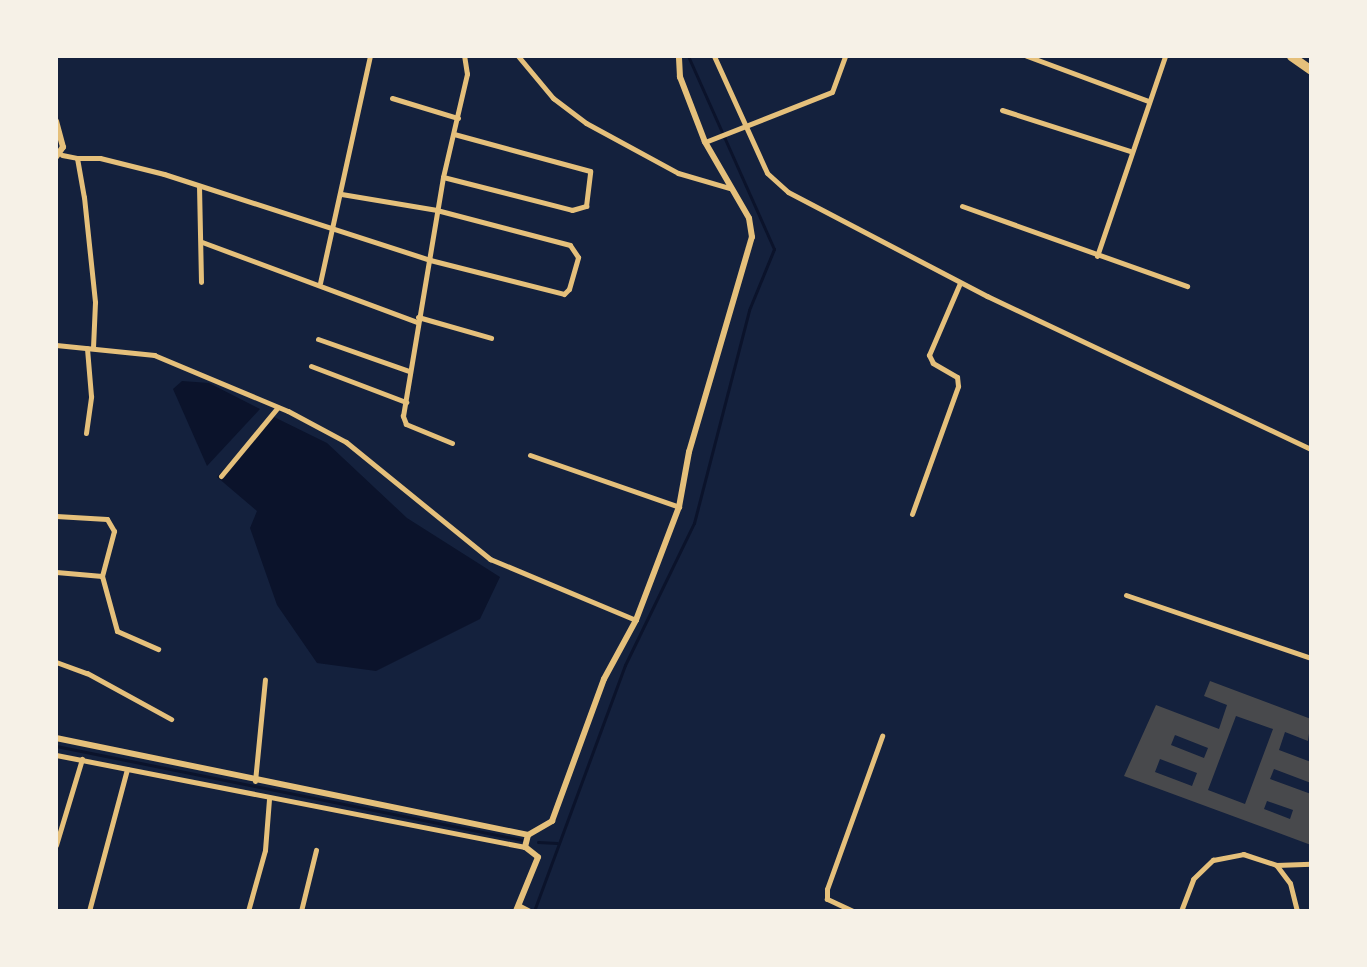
<!DOCTYPE html>
<style>
body{margin:0}
#map{position:relative;width:1367px;height:967px;overflow:hidden;background:#14213d;font-family:Raleway,sans-serif}
div>[style]{position:absolute}
[style*='--x']{left:calc(var(--x)*1px);top:calc(var(--y)*1px);width:calc(var(--w)*1px);rotate:calc(var(--a)*1deg)}
.water>*{inset:0;background:#0b132b}
.stream>*{height:3px;margin:-1.5px;padding:0 1.5px;transform-origin:1.5px;border-radius:1.5px;background:#0b132b}
.building>*{inset:0;background:#48494c}
.minor>*{height:5px;margin:-2.5px;padding:0 2.5px;transform-origin:2.5px;border-radius:2.5px;background:#e5c07b}
.tertiary>*{height:6px;margin:-3px;padding:0 3px;transform-origin:3px;border-radius:3px;background:#e5c07b}
.trunk>*{height:9px;margin:-4.5px;padding:0 4.5px;transform-origin:4.5px;border-radius:4.5px;background:#e5c07b}
span{translate:-50% -50%;white-space:nowrap;text-align:center;line-height:1.15;-webkit-text-stroke:7px #f6f1e7;paint-order:stroke}
.frame{position:absolute;inset:0;border:58px solid #f6f1e7;pointer-events:none}
</style>
<div id="map">
<div class="water">
<i style="clip-path:polygon(182px 381px,209px 383px,260px 409px,207px 466px,173px 389px)"></i>
<i style="clip-path:polygon(272px 416px,327px 443px,407px 518px,500px 577px,480px 619px,376px 671px,317px 663px,277px 605px,250px 528px,257px 511px,217px 477px)"></i>
</div>
<div class="stream">
<i style="--x:56;--y:746;--w:475;--a:11.4"></i>
<i style="--x:538;--y:842;--w:19;--a:3"></i>
<i style="--x:534;--y:911;--w:262;--a:-69.7"></i>
<i style="--x:625;--y:665;--w:158;--a:-64.1"></i>
<i style="--x:694;--y:523;--w:220;--a:-75.5"></i>
<i style="--x:749;--y:310;--w:66;--a:-67.7"></i>
<i style="--x:774;--y:249;--w:211;--a:-114"></i>
</div>
<div class="building">
<i style="clip-path:polygon(evenodd,1210px 681px,1311px 719px,1308px 741px,1285px 732px,1279px 750px,1311px 762px,1311px 783px,1274px 769px,1270px 779px,1311px 794px,1311px 845px,1124px 776px,1156px 705px,1219px 729px,1227px 705px,1204px 696px,1210px 681px,1236px 716px,1273px 729px,1245px 804px,1208px 790px,1236px 716px,1210px 681px,1175px 735px,1208px 748px,1204px 758px,1171px 745px,1175px 735px,1210px 681px,1160px 759px,1197px 773px,1192px 786px,1155px 772px,1160px 759px,1210px 681px,1267px 801px,1293px 810px,1290px 819px,1264px 809px,1267px 801px)"></i>
</div>
<div class="minor">
<i style="--x:518;--y:56;--w:55;--a:50.2"></i>
<i style="--x:553;--y:98;--w:41;--a:37.1"></i>
<i style="--x:586;--y:123;--w:105;--a:28.5"></i>
<i style="--x:678;--y:173;--w:53;--a:16.4"></i>
<i style="--x:714;--y:56;--w:128;--a:65.6"></i>
<i style="--x:767;--y:173;--w:28;--a:42"></i>
<i style="--x:788;--y:192;--w:225;--a:27.6"></i>
<i style="--x:987;--y:296;--w:358;--a:25.3"></i>
<i style="--x:1027;--y:56;--w:129;--a:20.4"></i>
<i style="--x:392;--y:98;--w:69;--a:16.9"></i>
<i style="--x:1002;--y:110;--w:134;--a:17.8"></i>
<i style="--x:705;--y:142;--w:136;--a:-21.5"></i>
<i style="--x:832;--y:92;--w:38;--a:-70"></i>
<i style="--x:62;--y:155;--w:15;--a:11"></i>
<i style="--x:77;--y:158;--w:40;--a:80"></i>
<i style="--x:84;--y:197;--w:106;--a:84"></i>
<i style="--x:95;--y:302;--w:46;--a:92.5"></i>
<i style="--x:77;--y:158;--w:23;--a:0"></i>
<i style="--x:100;--y:158;--w:66;--a:14"></i>
<i style="--x:164;--y:174;--w:280;--a:17.9"></i>
<i style="--x:430;--y:260;--w:138;--a:14.2"></i>
<i style="--x:564;--y:294;--w:7;--a:-45"></i>
<i style="--x:569;--y:289;--w:33;--a:-74"></i>
<i style="--x:578;--y:257;--w:14;--a:-124"></i>
<i style="--x:570;--y:245;--w:138;--a:-165.3"></i>
<i style="--x:437;--y:210;--w:97;--a:-170.5"></i>
<i style="--x:443;--y:177;--w:133;--a:14.3"></i>
<i style="--x:572;--y:210;--w:15;--a:-16"></i>
<i style="--x:586;--y:206;--w:35;--a:-83"></i>
<i style="--x:590;--y:171;--w:141;--a:-164.8"></i>
<i style="--x:199;--y:186;--w:96;--a:88.8"></i>
<i style="--x:962;--y:206;--w:239;--a:19.6"></i>
<i style="--x:202;--y:242;--w:229;--a:20.4"></i>
<i style="--x:1097;--y:256;--w:211;--a:-71.2"></i>
<i style="--x:320;--y:283;--w:232;--a:-77.6"></i>
<i style="--x:418;--y:317;--w:76;--a:16"></i>
<i style="--x:318;--y:339;--w:96;--a:19.4"></i>
<i style="--x:56;--y:345;--w:99;--a:5.8"></i>
<i style="--x:154;--y:355;--w:145;--a:22.7"></i>
<i style="--x:288;--y:411;--w:66;--a:28.1"></i>
<i style="--x:346;--y:442;--w:186;--a:39.1"></i>
<i style="--x:490;--y:559;--w:158;--a:22.7"></i>
<i style="--x:311;--y:366;--w:102;--a:20.8"></i>
<i style="--x:86;--y:433;--w:37;--a:-82"></i>
<i style="--x:91;--y:396;--w:48;--a:-94.8"></i>
<i style="--x:452;--y:443;--w:50;--a:-157.6"></i>
<i style="--x:406;--y:424;--w:9;--a:-111"></i>
<i style="--x:403;--y:416;--w:242;--a:-80.5"></i>
<i style="--x:443;--y:177;--w:106;--a:-76.9"></i>
<i style="--x:467;--y:74;--w:18;--a:-99"></i>
<i style="--x:530;--y:455;--w:158;--a:19.2"></i>
<i style="--x:221;--y:476;--w:89;--a:-50.4"></i>
<i style="--x:912;--y:514;--w:136;--a:-70.2"></i>
<i style="--x:958;--y:386;--w:9;--a:-96"></i>
<i style="--x:957;--y:377;--w:28;--a:-150"></i>
<i style="--x:933;--y:363;--w:9;--a:-117"></i>
<i style="--x:929;--y:355;--w:78;--a:-66.7"></i>
<i style="--x:56;--y:516;--w:51;--a:3.4"></i>
<i style="--x:107;--y:519;--w:14;--a:60"></i>
<i style="--x:114;--y:531;--w:47;--a:104.9"></i>
<i style="--x:102;--y:576;--w:46;--a:-175"></i>
<i style="--x:102;--y:576;--w:57;--a:74.7"></i>
<i style="--x:117;--y:631;--w:45;--a:23.7"></i>
<i style="--x:1126;--y:595;--w:195;--a:18.8"></i>
<i style="--x:56;--y:662;--w:33;--a:20"></i>
<i style="--x:87;--y:673;--w:96;--a:28.7"></i>
<i style="--x:56;--y:755;--w:478;--a:11.1"></i>
<i style="--x:255;--y:781;--w:102;--a:-84.4"></i>
<i style="--x:56;--y:845;--w:90;--a:-73.2"></i>
<i style="--x:1277;--y:866;--w:21;--a:53"></i>
<i style="--x:1290;--y:883;--w:29;--a:76"></i>
<i style="--x:518;--y:905;--w:13;--a:27"></i>
<i style="--x:89;--y:911;--w:147;--a:-75"></i>
<i style="--x:248;--y:911;--w:63;--a:-74.4"></i>
<i style="--x:265;--y:850;--w:51;--a:-85.5"></i>
<i style="--x:301;--y:911;--w:63;--a:-76.2"></i>
<i style="--x:853;--y:911;--w:29;--a:-155"></i>
<i style="--x:827;--y:899;--w:10;--a:-90"></i>
<i style="--x:827;--y:889;--w:163;--a:-70.2"></i>
<i style="--x:1181;--y:911;--w:34;--a:-69"></i>
<i style="--x:1193;--y:879;--w:28;--a:-44"></i>
<i style="--x:1213;--y:860;--w:31;--a:-11"></i>
<i style="--x:1243;--y:854;--w:35;--a:18"></i>
<i style="--x:1276;--y:865;--w:35;--a:-2"></i>
</div>
<div class="tertiary">
<i style="--x:56;--y:121;--w:27;--a:75"></i>
<i style="--x:63;--y:147;--w:12;--a:125"></i>
<i style="--x:56;--y:738;--w:482;--a:11.6"></i>
<i style="--x:516;--y:911;--w:58;--a:-67.8"></i>
<i style="--x:538;--y:857;--w:16;--a:-142"></i>
<i style="--x:525;--y:847;--w:12;--a:-76"></i>
<i style="--x:528;--y:835;--w:28;--a:-30"></i>
<i style="--x:552;--y:821;--w:151;--a:-69.9"></i>
<i style="--x:604;--y:679;--w:67;--a:-61.5"></i>
<i style="--x:636;--y:620;--w:121;--a:-69.2"></i>
<i style="--x:679;--y:507;--w:56;--a:-79.7"></i>
<i style="--x:689;--y:452;--w:224;--a:-73.7"></i>
<i style="--x:752;--y:237;--w:19;--a:-99"></i>
<i style="--x:749;--y:218;--w:88;--a:-120.1"></i>
<i style="--x:705;--y:142;--w:70;--a:-111"></i>
<i style="--x:680;--y:77;--w:21;--a:-93"></i>
</div>
<div class="trunk">
<i style="--x:1291;--y:56;--w:24;--a:35"></i>
</div>
<div class="frame"></div>
</div>
